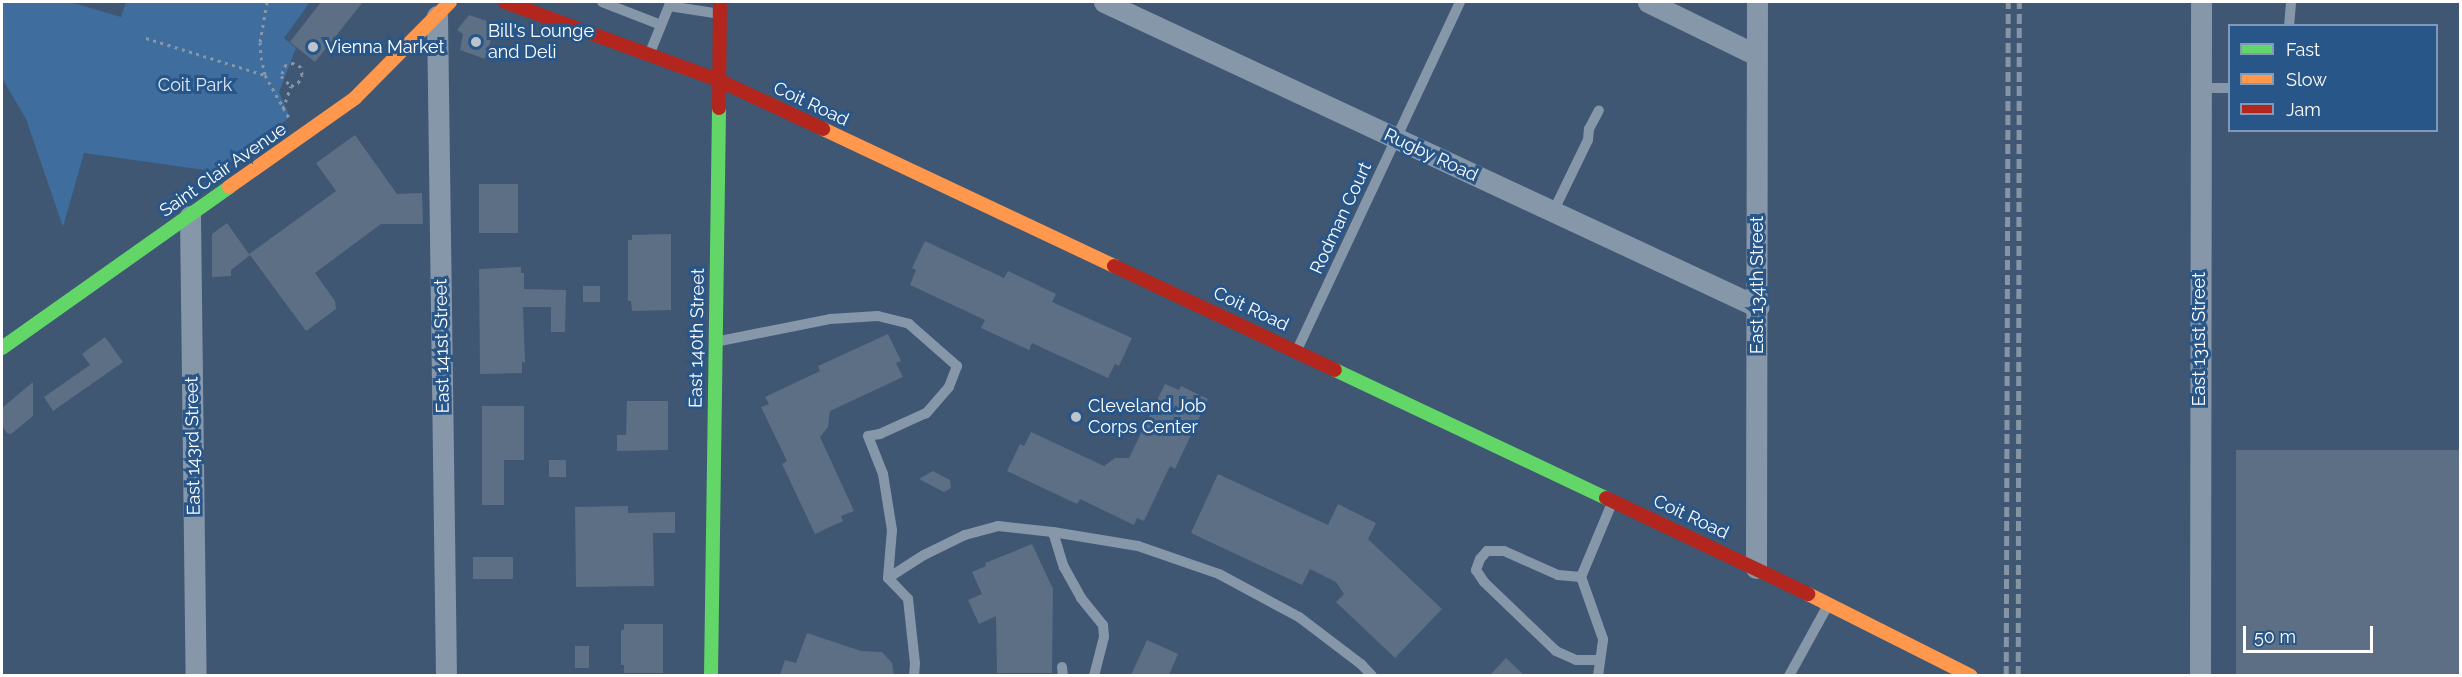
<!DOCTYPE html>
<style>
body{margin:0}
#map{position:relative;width:2462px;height:677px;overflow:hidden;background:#3f5773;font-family:Raleway,sans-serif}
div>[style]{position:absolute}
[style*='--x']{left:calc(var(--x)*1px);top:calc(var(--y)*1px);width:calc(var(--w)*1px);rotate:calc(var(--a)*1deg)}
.green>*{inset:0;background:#3e6d9e}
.building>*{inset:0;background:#5c6f85;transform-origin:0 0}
.path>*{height:3px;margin-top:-1.5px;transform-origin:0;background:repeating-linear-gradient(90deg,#8697a9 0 3px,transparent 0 7.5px)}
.lane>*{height:10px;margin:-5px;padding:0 5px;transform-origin:5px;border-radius:5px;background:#8697a9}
.street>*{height:21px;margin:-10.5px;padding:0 10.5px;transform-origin:10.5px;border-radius:10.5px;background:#8697a9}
.fast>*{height:14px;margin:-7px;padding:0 7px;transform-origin:7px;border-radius:7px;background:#63d668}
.slow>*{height:14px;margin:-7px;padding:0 7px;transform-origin:7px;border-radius:7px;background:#ff974d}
.jam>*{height:14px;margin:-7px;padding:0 7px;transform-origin:7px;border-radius:7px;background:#b3261e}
.rail>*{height:4.5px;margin-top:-2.25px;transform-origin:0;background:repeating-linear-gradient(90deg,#8695a6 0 10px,transparent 0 14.5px)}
.dots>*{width:16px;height:16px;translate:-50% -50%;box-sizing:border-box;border:3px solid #295689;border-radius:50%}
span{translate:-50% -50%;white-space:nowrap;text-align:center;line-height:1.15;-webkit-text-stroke:6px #295689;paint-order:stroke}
.poi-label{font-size:18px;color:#fff}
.left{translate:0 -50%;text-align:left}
.park-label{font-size:18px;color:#dbe8f7}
.street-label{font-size:18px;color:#fff}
.frame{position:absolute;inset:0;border:3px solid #fff;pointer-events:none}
.legend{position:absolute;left:2228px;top:24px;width:210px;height:108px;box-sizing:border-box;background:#295689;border:2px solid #7f9ab8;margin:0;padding:8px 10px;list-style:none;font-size:18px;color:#fff}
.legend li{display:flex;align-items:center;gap:12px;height:30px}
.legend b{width:30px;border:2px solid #7f9ab8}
.scale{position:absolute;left:2243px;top:626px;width:130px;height:27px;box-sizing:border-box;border:3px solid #fff;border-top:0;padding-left:8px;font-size:18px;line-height:21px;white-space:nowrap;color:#fff;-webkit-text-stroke:4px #295689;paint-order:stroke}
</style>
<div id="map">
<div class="green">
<i style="clip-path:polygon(2px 2px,70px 2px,121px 17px,126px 2px,310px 2px,284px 38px,296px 48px,279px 92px,290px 117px,219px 172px,84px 153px,63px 227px,26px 119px,2px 78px)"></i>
</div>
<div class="building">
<i style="clip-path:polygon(321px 2px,363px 2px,315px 62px,290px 42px)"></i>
<i style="clip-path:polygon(469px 15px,496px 24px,485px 59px,460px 50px,463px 34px,457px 30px)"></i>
<i style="clip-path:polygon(355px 135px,397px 194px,422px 193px,423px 224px,381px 224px,315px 273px,335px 301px,336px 309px,306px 331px,250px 255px,231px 270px,231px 276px,212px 277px,212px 234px,227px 223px,249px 254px,336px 191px,316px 163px)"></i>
<i style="left:479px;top:184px;width:39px;height:49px"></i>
<i style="clip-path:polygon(671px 234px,671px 310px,632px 311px,631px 301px,628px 301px,628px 240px,632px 240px,632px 235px)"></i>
<i style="clip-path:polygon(925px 241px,1004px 278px,1008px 271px,1056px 294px,1052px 302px,1132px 338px,1119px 366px,1115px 364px,1108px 378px,1032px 343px,1029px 350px,981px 328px,985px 320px,910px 285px,916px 270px,912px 268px)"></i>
<i style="clip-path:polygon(521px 267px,521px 273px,524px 273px,524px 289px,566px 290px,565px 332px,551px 332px,551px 307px,523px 307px,525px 362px,522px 362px,522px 373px,480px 374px,479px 269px)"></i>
<i style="left:583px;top:286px;width:17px;height:16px"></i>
<i style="clip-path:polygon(888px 334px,901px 361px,896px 363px,903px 377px,830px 411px,828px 427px,820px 437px,854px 511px,841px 516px,843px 521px,815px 534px,782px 464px,787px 461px,761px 407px,769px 404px,765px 397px,820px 371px,818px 366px)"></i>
<i style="clip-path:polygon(105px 337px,123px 362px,53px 411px,44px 397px,90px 365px,82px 354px)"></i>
<i style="clip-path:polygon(33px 382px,33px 416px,11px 434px,7px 433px,2px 426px,2px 408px)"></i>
<i style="clip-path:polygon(1165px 384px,1179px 390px,1181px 386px,1208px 399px,1175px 469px,1170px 466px,1144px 521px,1137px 518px,1134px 525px,1080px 499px,1077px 504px,1007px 471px,1020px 444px,1024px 446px,1031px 432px,1104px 466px,1115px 458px,1129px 458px)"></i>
<i style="clip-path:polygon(627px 401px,668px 401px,668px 450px,617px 451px,617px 435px,626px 435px)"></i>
<i style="clip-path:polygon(482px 406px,524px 406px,524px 460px,504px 460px,504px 505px,482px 505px)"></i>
<i style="left:2460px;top:450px;width:225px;height:224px;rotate:90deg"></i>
<i style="left:549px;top:460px;width:17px;height:17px"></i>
<i style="clip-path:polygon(933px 471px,950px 480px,951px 488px,944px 492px,919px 479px)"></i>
<i style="clip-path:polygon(1218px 474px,1328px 525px,1338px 504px,1376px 523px,1368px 539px,1442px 609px,1395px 658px,1336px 602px,1344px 594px,1336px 582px,1310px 569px,1302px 585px,1191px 533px)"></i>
<i style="clip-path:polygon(628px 506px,628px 513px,675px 512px,675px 533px,653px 533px,654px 586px,576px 587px,575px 507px)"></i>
<i style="clip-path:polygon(1032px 544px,1053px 589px,1052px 673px,997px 673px,996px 616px,979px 624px,968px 600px,982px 594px,972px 572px,986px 566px,985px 563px)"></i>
<i style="left:513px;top:557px;width:22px;height:40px;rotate:90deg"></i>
<i style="clip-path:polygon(624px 624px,663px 624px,663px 673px,624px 673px,624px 665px,621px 665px,621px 630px,624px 630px)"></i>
<i style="clip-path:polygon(807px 633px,861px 651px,882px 652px,892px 663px,894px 675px,780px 675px,785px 660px,796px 663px)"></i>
<i style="clip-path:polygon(1147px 640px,1178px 654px,1169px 675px,1131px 675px)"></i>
<i style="left:589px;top:646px;width:22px;height:14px;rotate:90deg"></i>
<i style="clip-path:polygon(1506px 658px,1524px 675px,1490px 675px)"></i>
</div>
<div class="path">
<i style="--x:267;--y:2;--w:41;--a:99.9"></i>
<i style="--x:260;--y:42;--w:15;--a:86"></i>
<i style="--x:261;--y:57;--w:18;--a:77"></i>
<i style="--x:265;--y:75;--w:49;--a:60.8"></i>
<i style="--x:146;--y:38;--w:125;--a:17.3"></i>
<i style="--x:283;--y:109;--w:24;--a:-71"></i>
<i style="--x:291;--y:86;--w:8;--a:-23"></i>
<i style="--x:298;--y:83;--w:9;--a:-63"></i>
<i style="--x:302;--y:75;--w:8;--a:-97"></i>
<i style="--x:301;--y:67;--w:8;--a:-150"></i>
<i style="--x:294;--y:63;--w:8;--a:173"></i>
<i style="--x:286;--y:64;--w:13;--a:113"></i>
<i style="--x:281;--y:76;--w:14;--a:45"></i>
</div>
<div class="lane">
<i style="--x:602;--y:2;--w:63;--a:21.3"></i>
<i style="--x:2289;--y:26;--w:24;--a:-85"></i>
<i style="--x:649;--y:55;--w:53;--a:-67.8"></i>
<i style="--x:669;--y:6;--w:52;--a:8.9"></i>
<i style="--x:2200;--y:88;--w:30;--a:0"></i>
<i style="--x:1553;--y:212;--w:80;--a:-64.1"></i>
<i style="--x:1588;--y:140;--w:11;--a:-85"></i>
<i style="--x:1589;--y:129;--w:21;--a:-62"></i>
<i style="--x:715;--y:342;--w:117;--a:-11.3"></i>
<i style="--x:830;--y:319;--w:48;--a:-3.6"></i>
<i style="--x:878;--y:316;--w:32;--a:14"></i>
<i style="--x:909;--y:324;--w:64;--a:41.2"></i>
<i style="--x:957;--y:366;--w:22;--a:111"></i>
<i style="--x:949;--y:387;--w:35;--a:131"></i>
<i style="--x:926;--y:413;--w:51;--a:155.5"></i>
<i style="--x:880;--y:434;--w:12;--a:171"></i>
<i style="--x:868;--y:436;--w:41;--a:68.5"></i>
<i style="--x:883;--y:474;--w:57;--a:80.9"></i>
<i style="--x:892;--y:530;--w:48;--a:94.8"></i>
<i style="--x:888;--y:578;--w:29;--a:46"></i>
<i style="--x:908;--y:599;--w:64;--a:83.8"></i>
<i style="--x:915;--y:663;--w:13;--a:94"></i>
<i style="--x:1297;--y:350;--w:384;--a:-64.9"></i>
<i style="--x:1053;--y:532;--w:37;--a:73"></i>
<i style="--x:1064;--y:567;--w:35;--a:61"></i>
<i style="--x:1081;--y:598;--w:35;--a:51"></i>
<i style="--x:1103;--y:625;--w:12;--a:85"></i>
<i style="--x:1104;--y:637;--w:40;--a:104.4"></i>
<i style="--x:1581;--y:577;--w:23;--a:-175"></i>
<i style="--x:1558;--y:575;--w:59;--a:-156"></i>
<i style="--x:1504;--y:551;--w:17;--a:180"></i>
<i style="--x:1487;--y:551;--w:11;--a:131"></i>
<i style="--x:1480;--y:559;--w:12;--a:110"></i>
<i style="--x:1476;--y:570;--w:14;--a:56"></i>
<i style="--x:1484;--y:582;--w:100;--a:43.8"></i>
<i style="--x:1556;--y:651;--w:22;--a:24"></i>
<i style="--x:1576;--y:660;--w:24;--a:0"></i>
<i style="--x:888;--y:578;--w:43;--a:-32.6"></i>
<i style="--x:924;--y:555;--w:46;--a:-26"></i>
<i style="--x:965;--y:535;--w:34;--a:-15"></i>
<i style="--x:998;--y:526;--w:55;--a:6.2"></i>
<i style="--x:1053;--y:532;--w:86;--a:9.4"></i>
<i style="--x:1138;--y:546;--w:86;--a:19.1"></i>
<i style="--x:1219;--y:574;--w:91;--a:28.3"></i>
<i style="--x:1299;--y:617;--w:78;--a:37.2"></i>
<i style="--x:1361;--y:664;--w:16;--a:47"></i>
<i style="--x:1062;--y:667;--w:9;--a:84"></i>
<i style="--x:1598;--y:676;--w:37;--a:-82"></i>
<i style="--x:1603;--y:639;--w:66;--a:-109.5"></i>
<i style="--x:1581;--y:577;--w:80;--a:-67.3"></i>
<i style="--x:1789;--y:676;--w:81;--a:-61.2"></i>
</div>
<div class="street">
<i style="--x:1104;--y:2;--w:722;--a:25"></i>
<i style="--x:1648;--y:2;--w:120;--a:26.1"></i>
<i style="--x:437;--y:16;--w:660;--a:89.22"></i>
<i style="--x:190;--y:216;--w:460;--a:89.3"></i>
<i style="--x:1756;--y:568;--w:566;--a:-89.9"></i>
<i style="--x:2200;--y:676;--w:674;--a:-89.91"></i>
</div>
<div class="fast">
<i style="--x:2;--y:348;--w:278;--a:-35.3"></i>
<i style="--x:1335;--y:370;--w:300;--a:25.3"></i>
<i style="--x:711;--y:676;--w:568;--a:-89.19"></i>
</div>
<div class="slow">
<i style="--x:823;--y:129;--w:322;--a:25.2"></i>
<i style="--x:229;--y:187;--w:154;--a:-35.2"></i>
<i style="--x:355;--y:98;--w:135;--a:-45.3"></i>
<i style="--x:1808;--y:594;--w:182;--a:26.7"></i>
</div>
<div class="jam">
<i style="--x:505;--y:2;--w:227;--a:20.1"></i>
<i style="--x:718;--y:80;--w:116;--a:25"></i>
<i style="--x:719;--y:108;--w:106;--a:-89.5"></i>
<i style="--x:1114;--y:266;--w:244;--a:25.2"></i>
<i style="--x:1606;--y:498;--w:224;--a:25.4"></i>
</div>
<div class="rail">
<i style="--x:2006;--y:676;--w:674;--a:-89.83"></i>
<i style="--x:2018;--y:676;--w:674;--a:-89.91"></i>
</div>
<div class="dots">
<i style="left:476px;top:42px;background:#bcc4ce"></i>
<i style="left:313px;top:47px;background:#bcc4ce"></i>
<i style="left:1076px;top:417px;background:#bcc4ce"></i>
</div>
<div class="poi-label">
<span class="left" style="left:488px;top:42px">Bill's Lounge<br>and Deli</span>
<span class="left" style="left:325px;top:47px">Vienna Market</span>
<span class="left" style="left:1088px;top:417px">Cleveland Job<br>Corps Center</span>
</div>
<div class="park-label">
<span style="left:195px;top:85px">Coit Park</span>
</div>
<div class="street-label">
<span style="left:811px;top:104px;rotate:25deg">Coit Road</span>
<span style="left:1431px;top:155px;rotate:25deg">Rugby Road</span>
<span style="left:223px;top:170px;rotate:-35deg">Saint Clair Avenue</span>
<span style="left:1341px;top:218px;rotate:-65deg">Rodman Court</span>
<span style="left:1757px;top:285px;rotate:-90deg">East 134th Street</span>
<span style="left:1251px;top:309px;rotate:25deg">Coit Road</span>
<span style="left:697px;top:338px;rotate:-89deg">East 140th Street</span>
<span style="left:2199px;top:339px;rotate:-90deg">East 131st Street</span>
<span style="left:442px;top:346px;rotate:-91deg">East 141st Street</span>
<span style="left:193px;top:446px;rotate:-91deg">East 143rd Street</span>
<span style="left:1691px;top:517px;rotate:25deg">Coit Road</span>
</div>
<div class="frame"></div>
<ul class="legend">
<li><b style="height:8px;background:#63d668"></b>Fast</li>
<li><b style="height:8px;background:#ff974d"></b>Slow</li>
<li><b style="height:8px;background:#b3261e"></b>Jam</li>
</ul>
<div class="scale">50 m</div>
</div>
